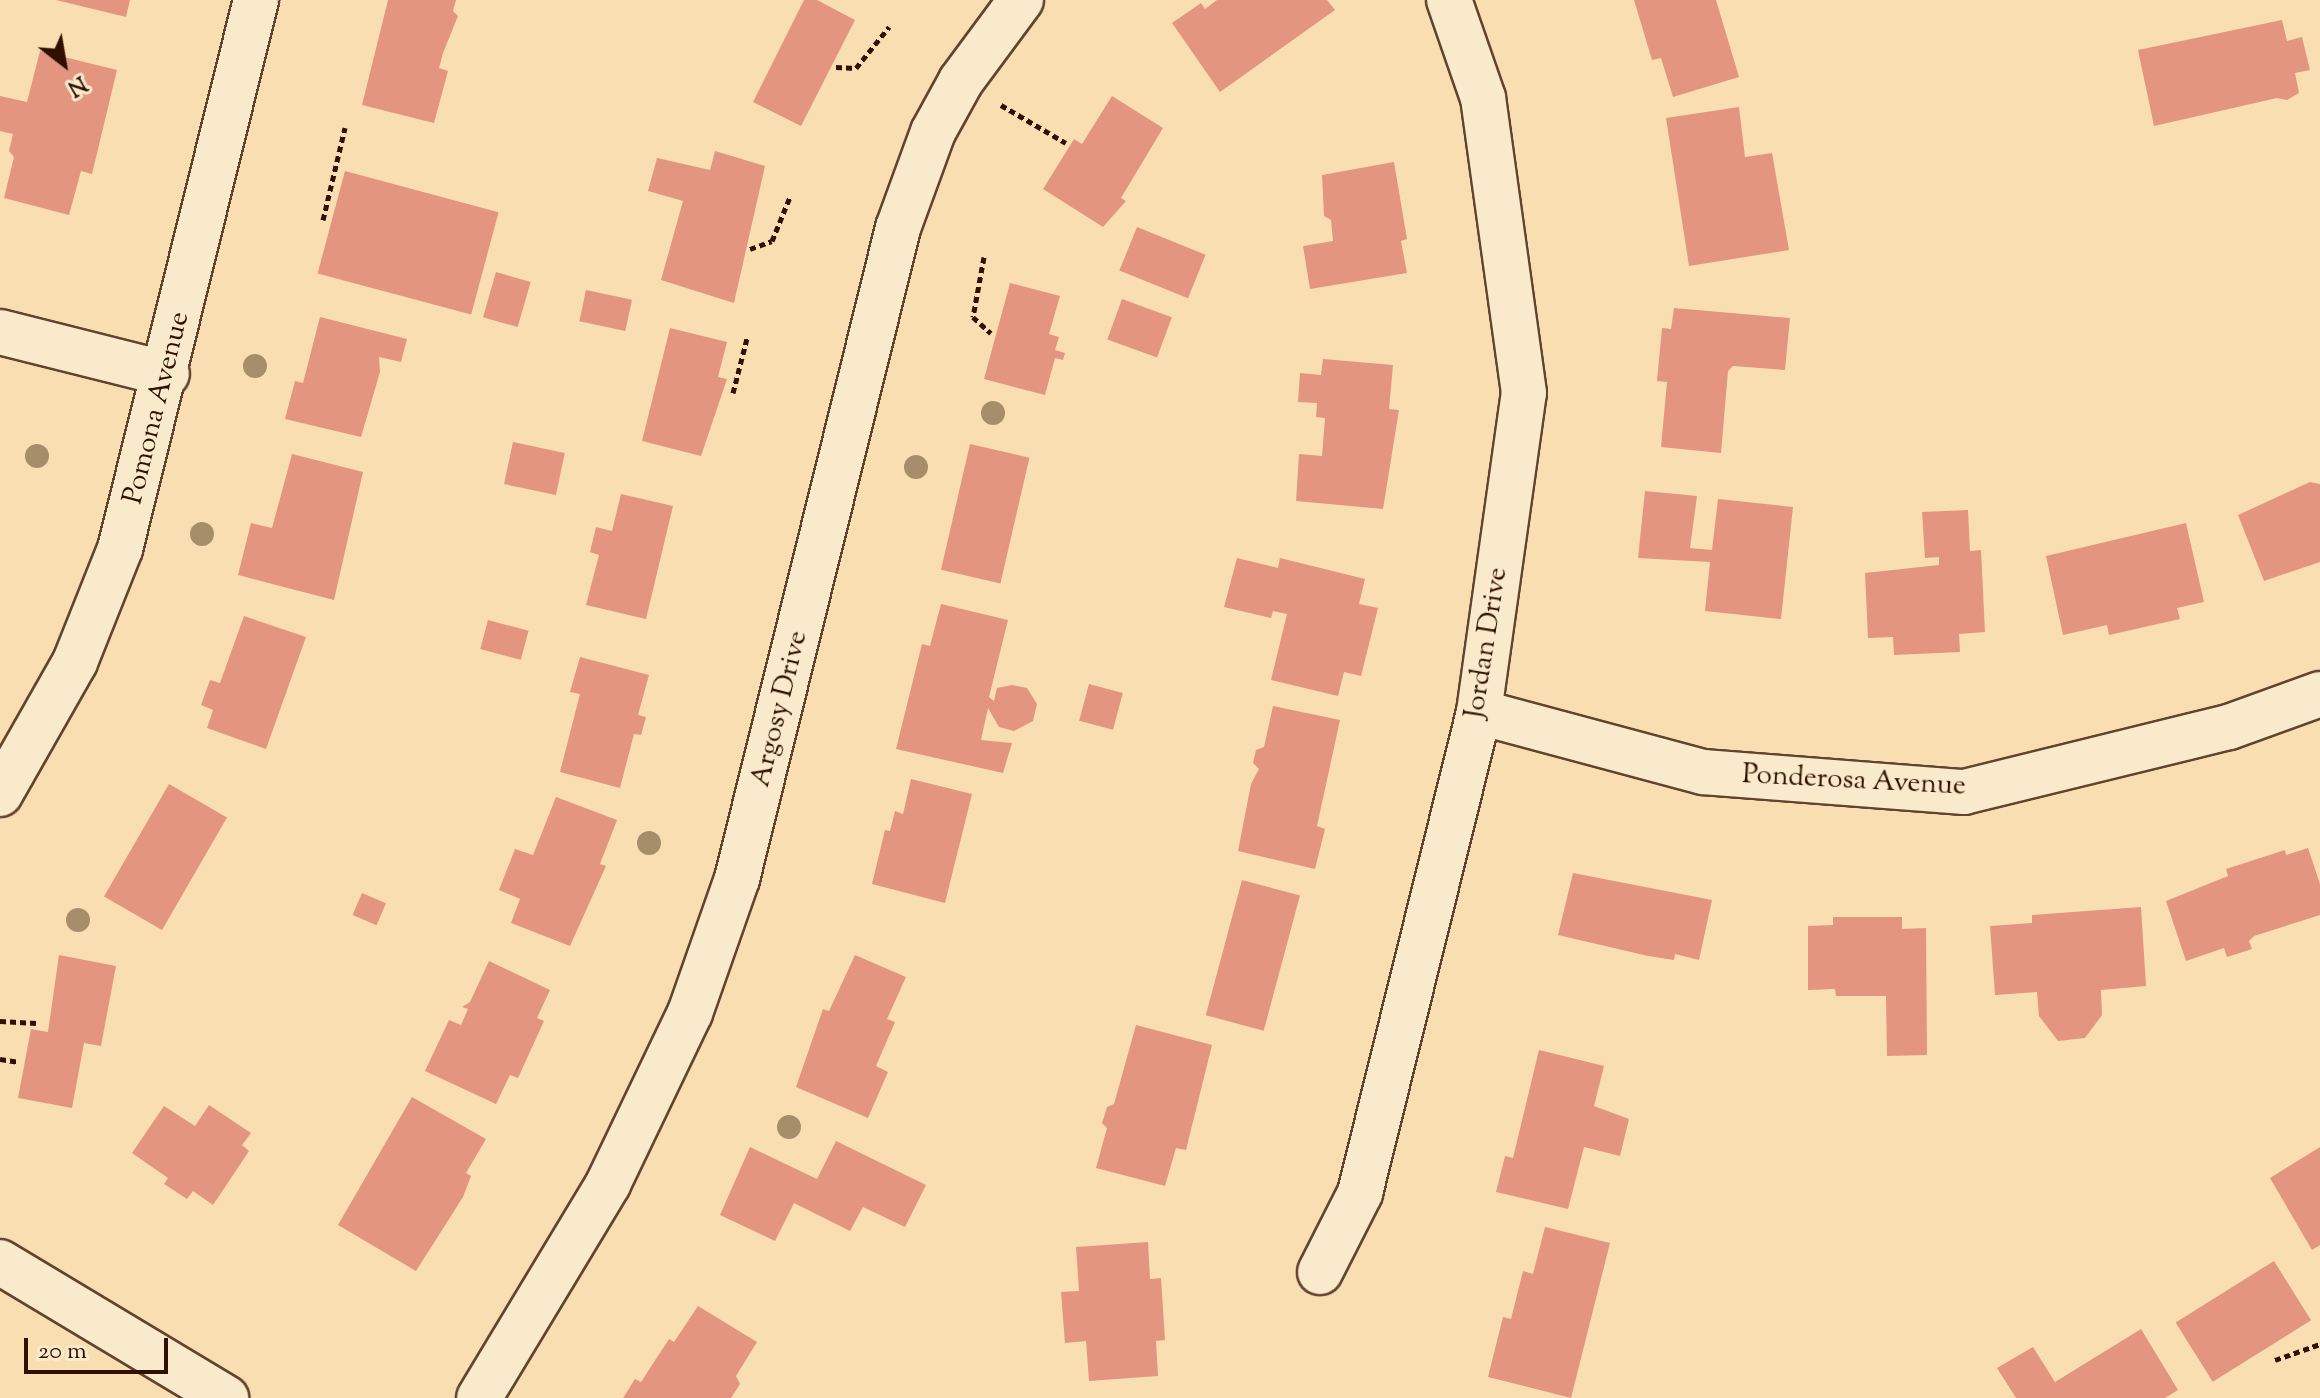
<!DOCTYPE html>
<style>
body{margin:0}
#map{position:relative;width:2320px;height:1398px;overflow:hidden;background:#f8deb1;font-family:"Sorts Mill Goudy",serif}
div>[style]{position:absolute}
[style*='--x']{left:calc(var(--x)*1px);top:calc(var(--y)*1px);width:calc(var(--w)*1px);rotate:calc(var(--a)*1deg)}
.building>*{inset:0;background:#e49580;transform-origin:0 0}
.path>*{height:5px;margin-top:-2.5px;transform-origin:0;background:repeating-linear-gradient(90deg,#2f1002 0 6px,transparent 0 10px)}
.roads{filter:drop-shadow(2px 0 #61442e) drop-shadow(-2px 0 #61442e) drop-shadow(0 2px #61442e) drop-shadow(0 -2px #61442e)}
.minor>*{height:44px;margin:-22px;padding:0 22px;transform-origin:22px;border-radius:22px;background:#faeacc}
.trees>*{width:24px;height:24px;margin:-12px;border-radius:50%;background:#a78e6a}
span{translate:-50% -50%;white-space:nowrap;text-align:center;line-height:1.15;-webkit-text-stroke:7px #faeacc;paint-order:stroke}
.street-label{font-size:28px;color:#2f1002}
.north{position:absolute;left:24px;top:24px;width:80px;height:80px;-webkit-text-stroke:6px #faeacc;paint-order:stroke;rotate:149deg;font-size:22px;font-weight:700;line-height:32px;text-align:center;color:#2f1002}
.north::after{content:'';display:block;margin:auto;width:28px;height:36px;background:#2f1002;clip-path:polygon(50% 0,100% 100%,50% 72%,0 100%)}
.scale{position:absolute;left:24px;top:1338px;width:144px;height:36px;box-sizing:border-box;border:4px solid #2f1002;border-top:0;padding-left:10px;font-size:24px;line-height:28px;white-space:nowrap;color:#2f1002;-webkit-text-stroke:6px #faeacc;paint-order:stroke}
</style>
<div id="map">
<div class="building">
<i style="clip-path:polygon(56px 0,130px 0,126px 17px)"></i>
<i style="clip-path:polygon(388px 0,456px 0,453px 11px,458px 16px,443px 53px,439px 68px,448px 71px,434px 123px,362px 105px)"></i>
<i style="clip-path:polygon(804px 0,817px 0,855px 20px,801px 126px,753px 102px)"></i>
<i style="clip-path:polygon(1217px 0,1327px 0,1335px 10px,1220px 92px,1172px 23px,1201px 3px,1205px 9px)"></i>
<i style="clip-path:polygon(1634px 0,1716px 0,1739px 77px,1673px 97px,1661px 58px,1652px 60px)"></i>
<i style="clip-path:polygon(2282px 20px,2287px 41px,2302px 37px,2310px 70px,2295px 73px,2299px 93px,2287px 100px,2277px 98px,2154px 126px,2138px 50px)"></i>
<i style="clip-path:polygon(40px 51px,117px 70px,92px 174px,81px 171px,69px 215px,4px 198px,14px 157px,9px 151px,13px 134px,0 131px,0 96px,27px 102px)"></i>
<i style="clip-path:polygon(1112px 96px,1163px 128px,1121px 198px,1126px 201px,1103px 227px,1043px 189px,1074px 139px,1082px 144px)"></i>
<i style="clip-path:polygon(1739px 107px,1745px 157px,1772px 153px,1789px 250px,1689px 266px,1666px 118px)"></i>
<i style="clip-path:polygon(715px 151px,765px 166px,734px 303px,661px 280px,683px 201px,648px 191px,657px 158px,710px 170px)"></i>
<i style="clip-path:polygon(1394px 162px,1407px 239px,1401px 241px,1407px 273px,1310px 289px,1303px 246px,1333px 241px,1331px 220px,1324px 216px,1322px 175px)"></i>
<i style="left:345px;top:171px;width:159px;height:106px;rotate:15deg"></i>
<i style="left:1137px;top:227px;width:74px;height:47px;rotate:22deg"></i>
<i style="left:496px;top:272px;width:36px;height:47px;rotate:16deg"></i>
<i style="clip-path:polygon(1010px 283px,1060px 296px,1049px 334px,1059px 337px,1055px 350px,1065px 353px,1063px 360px,1055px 358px,1045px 395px,984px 379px)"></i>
<i style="left:586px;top:290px;width:47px;height:32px;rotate:12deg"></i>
<i style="left:1122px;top:299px;width:53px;height:43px;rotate:20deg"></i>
<i style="clip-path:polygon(1674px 308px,1790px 318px,1785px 370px,1733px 366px,1728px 371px,1721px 453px,1661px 447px,1667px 382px,1657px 381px,1662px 328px,1671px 329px)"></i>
<i style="clip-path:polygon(320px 317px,407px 339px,401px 362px,379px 357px,380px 372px,361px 437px,285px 419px,295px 381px,303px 383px)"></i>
<i style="clip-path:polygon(670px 328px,727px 342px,718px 377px,727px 379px,701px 456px,642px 441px)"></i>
<i style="clip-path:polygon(1323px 359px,1393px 365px,1389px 409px,1399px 410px,1383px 509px,1296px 501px,1299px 454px,1322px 456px,1325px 418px,1316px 417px,1317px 403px,1298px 402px,1300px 373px,1321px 375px)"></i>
<i style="left:513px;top:442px;width:53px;height:43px;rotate:12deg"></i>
<i style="left:970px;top:444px;width:61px;height:129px;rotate:13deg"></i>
<i style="clip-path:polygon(292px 454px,363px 472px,334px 600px,238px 575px,251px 523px,272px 528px)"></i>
<i style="clip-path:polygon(2310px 482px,2320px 484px,2320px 562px,2264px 581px,2238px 515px)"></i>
<i style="clip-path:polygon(1645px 491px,1697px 496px,1690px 548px,1712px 550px,1718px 499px,1793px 507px,1781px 619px,1705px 611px,1710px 562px,1638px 558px)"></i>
<i style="clip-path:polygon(621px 494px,673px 506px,646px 619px,586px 605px,599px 555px,590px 552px,596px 527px,612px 531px)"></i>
<i style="clip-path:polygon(1968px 510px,1970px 551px,1981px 550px,1985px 632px,1959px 634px,1960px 652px,1894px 655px,1893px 637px,1868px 638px,1865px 573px,1939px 565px,1939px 557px,1925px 558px,1922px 512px)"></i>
<i style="clip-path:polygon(2186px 523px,2204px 602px,2177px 608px,2180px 619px,2109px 635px,2107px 625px,2063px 635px,2046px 556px)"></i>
<i style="clip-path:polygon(1237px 558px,1278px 568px,1280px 558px,1365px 579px,1359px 604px,1378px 608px,1361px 676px,1344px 672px,1338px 696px,1271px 680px,1287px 614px,1273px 611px,1271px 618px,1224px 607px)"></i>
<i style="clip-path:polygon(941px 604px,1008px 620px,989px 697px,994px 701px,997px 688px,1012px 685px,1027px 688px,1037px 704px,1033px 721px,1014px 731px,999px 727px,988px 708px,981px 740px,1012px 743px,1003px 773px,896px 749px,922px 644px,930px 646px)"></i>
<i style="clip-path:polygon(244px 616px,306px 637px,266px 749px,207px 728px,213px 710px,201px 705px,210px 680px,220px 683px)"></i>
<i style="left:488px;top:620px;width:42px;height:30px;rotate:15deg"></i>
<i style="clip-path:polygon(580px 657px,649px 675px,638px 715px,646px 717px,641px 735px,634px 734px,620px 788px,560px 772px,580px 694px,570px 692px)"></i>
<i style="left:1089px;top:684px;width:35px;height:38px;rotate:15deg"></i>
<i style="clip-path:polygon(1273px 706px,1340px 720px,1317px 826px,1325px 829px,1315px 869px,1238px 851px,1251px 784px,1259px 769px,1253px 763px,1256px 750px,1264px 747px)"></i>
<i style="clip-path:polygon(911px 779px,972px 794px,945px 903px,872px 884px,885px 830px,890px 831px,895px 811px,903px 814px)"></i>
<i style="left:169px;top:784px;width:67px;height:130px;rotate:30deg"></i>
<i style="clip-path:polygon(556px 797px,617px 820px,600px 864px,606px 866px,570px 946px,511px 923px,520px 899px,499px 890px,515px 849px,533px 855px)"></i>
<i style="clip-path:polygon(2308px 848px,2320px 884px,2320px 915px,2254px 936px,2249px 941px,2252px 949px,2227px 957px,2224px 948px,2186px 961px,2166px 901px,2228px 876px,2226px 869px,2285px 850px,2286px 855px)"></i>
<i style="clip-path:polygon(1573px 873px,1712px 900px,1699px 960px,1675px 954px,1674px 960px,1648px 956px,1558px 935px)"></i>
<i style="left:1242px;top:880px;width:60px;height:140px;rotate:15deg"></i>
<i style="left:362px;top:893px;width:26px;height:24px;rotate:23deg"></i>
<i style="clip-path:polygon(2141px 907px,2146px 986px,2101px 990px,2102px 1015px,2085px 1038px,2058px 1041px,2039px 1016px,2037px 992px,1995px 995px,1990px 926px,2032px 923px,2032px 915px)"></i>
<i style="clip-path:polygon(1833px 917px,1902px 917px,1902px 929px,1926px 928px,1927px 1055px,1887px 1056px,1886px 996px,1836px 996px,1835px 989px,1808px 990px,1808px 926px,1833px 925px)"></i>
<i style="clip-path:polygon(59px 955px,116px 966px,101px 1046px,84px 1043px,72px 1108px,18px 1098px,31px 1029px,48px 1032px)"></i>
<i style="clip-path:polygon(855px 955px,906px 977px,887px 1019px,895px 1022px,876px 1066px,888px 1072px,868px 1118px,796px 1087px,823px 1009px,829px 1011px)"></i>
<i style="clip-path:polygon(489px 961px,550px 990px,537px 1018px,544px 1021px,518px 1078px,510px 1075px,496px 1104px,425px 1071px,449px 1020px,461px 1025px,468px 1009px,462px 1007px,470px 1002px)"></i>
<i style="clip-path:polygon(1136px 1025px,1212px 1045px,1186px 1150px,1176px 1148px,1165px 1186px,1096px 1168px,1107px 1128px,1102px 1123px,1107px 1107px,1114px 1104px)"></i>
<i style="clip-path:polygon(1539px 1050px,1604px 1066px,1594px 1106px,1629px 1119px,1620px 1156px,1584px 1147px,1568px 1209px,1496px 1192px,1505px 1156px,1513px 1158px)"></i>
<i style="clip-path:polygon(412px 1097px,486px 1139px,466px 1173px,471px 1176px,463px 1197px,416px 1271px,338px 1225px)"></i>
<i style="clip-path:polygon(209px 1105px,251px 1133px,242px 1145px,249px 1151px,213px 1205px,193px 1191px,187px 1199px,164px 1184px,168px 1178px,132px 1153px,164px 1106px,195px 1126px)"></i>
<i style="clip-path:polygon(836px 1141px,926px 1185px,905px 1227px,863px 1207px,850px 1231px,794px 1203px,775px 1241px,720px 1215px,750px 1147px,817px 1179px)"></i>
<i style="clip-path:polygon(2320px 1147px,2320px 1245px,2312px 1250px,2270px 1178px)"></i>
<i style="clip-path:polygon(1545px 1227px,1610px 1243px,1571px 1398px,1488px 1377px,1503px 1317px,1511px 1319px,1523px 1271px,1533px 1274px)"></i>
<i style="clip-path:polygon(1148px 1242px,1150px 1279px,1161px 1278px,1165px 1340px,1156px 1341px,1158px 1376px,1089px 1381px,1086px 1341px,1065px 1343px,1061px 1292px,1079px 1291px,1076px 1247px)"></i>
<i style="left:2274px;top:1261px;width:70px;height:116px;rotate:58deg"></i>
<i style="clip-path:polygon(698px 1306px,757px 1342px,736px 1376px,740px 1384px,731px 1398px,623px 1398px,635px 1379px,641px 1382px,669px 1339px,674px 1342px)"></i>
<i style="clip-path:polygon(2141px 1329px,2178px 1390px,2165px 1398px,2016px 1398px,1997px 1368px,2033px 1347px,2055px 1382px)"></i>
</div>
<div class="path">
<i style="--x:836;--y:67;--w:20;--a:3"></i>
<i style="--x:856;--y:68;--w:53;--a:-51.2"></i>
<i style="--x:1001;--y:105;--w:75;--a:30.3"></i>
<i style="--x:323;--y:220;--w:95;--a:-76.6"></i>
<i style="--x:750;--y:249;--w:23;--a:-20"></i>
<i style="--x:772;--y:241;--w:48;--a:-67.8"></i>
<i style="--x:984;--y:257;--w:61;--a:100.4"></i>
<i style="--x:973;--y:317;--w:24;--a:42"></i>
<i style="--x:733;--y:393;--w:57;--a:-75.7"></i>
<i style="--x:0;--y:1021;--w:36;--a:3"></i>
<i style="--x:0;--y:1059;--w:18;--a:9"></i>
<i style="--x:2275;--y:1360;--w:48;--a:-19.6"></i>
</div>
<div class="roads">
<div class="minor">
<i style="--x:0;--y:332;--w:172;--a:14.1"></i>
<i style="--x:1479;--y:712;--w:232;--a:15"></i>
<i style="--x:1703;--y:772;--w:262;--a:4.4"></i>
<i style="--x:1964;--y:792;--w:273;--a:-13.8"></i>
<i style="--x:2229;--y:727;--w:97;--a:-19.9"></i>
<i style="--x:0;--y:794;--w:152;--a:-60.4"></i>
<i style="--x:75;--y:662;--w:122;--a:-68.3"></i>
<i style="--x:120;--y:549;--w:566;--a:-76.09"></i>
<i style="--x:0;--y:1262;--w:264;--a:31"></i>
<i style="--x:1320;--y:1272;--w:89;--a:-63.1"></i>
<i style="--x:1360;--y:1193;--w:496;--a:-76.1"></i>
<i style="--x:1479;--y:712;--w:322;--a:-82"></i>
<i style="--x:1524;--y:393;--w:298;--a:-97.9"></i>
<i style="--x:1483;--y:98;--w:104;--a:-109.1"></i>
<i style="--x:479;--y:1398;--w:250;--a:-58.9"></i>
<i style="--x:608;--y:1184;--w:190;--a:-64.4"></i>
<i style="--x:690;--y:1013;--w:142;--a:-70.7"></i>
<i style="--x:737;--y:879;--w:671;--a:-76.11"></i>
<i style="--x:898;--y:228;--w:102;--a:-70"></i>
<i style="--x:933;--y:132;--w:58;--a:-61.2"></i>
<i style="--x:961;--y:81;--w:101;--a:-53.5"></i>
</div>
</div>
<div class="trees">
<i style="left:255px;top:366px"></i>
<i style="left:993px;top:413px"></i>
<i style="left:37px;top:456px"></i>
<i style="left:916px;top:467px"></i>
<i style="left:202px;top:534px"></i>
<i style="left:649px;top:843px"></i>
<i style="left:78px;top:920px"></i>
<i style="left:789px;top:1127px"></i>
</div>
<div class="street-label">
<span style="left:157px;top:408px;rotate:-76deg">Pomona Avenue</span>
<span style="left:1487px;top:643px;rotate:-81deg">Jordan Drive</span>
<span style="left:780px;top:709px;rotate:-76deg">Argosy Drive</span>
<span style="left:1854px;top:781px;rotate:3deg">Ponderosa Avenue</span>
</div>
<div class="north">N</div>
<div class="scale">20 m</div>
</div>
